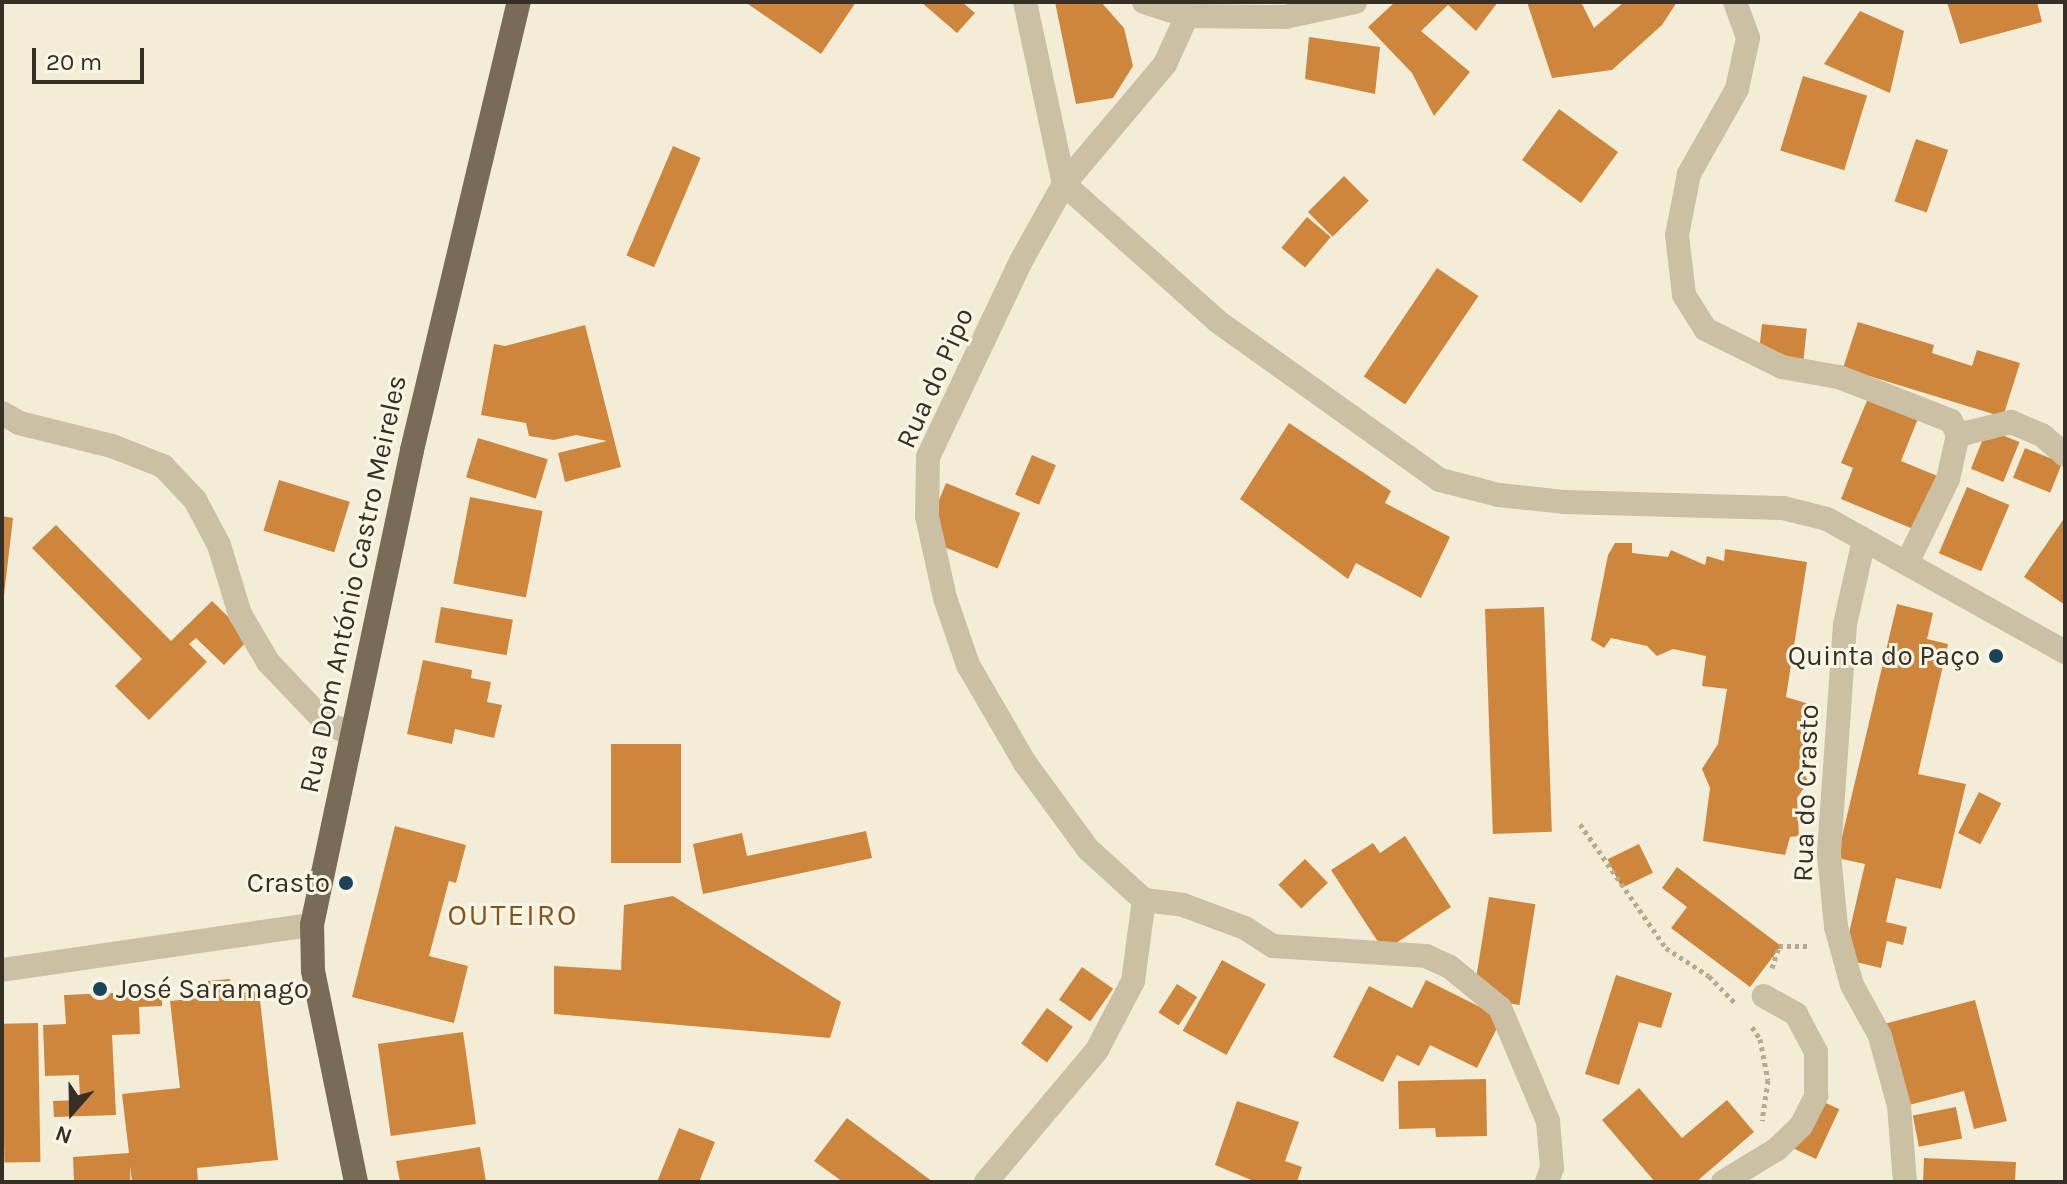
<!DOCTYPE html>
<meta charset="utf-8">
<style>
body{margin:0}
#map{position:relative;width:2067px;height:1184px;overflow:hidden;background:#f3edd8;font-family:Karla,sans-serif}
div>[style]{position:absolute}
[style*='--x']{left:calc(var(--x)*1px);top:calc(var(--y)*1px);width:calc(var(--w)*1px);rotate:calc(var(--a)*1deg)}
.building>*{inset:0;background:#cd863c;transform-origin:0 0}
.path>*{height:5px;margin-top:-2.5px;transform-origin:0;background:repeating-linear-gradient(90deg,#b7ab8e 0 4px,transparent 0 8px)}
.minor>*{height:24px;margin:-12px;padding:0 12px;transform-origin:12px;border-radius:12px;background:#cbc0a4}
.major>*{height:24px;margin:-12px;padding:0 12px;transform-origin:12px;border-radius:12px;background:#796b56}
.dots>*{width:22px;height:22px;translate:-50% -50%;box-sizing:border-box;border:4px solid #faf6e5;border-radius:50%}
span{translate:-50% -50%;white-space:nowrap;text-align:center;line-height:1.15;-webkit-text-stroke:6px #faf6e5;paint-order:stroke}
.street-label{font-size:28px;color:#362f26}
.poi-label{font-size:28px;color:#362f26}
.right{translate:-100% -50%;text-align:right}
.left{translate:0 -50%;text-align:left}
.neighbourhood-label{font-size:30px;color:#8a521a;letter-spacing:2px}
.frame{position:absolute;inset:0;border:4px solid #362f26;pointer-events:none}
.north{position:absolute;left:32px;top:1072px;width:80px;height:80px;-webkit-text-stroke:6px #faf6e5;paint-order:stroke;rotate:200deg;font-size:22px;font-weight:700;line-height:32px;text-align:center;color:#362f26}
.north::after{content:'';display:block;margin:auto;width:28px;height:36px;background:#362f26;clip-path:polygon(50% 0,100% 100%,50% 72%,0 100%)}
.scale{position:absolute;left:32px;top:48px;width:112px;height:36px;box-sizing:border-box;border:4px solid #362f26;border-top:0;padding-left:10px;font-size:24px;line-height:28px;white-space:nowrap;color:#362f26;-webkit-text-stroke:6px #faf6e5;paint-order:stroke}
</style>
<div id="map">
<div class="building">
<i style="clip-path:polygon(745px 2px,856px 2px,821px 54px)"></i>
<i style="clip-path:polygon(921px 2px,962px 2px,975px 13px,957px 33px)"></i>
<i style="clip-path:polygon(1055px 2px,1101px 2px,1124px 28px,1133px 66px,1113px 98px,1076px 104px)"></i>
<i style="clip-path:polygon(1395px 2px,1498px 2px,1476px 31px,1448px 5px,1421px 31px,1470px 72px,1434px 116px,1412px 73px,1368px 27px)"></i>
<i style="clip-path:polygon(1527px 2px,1581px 2px,1594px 28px,1624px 2px,1677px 2px,1662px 25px,1612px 70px,1552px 78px)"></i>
<i style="clip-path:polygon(1947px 2px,2037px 2px,2042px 22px,1960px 44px)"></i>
<i style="clip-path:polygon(1860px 11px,1904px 31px,1890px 93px,1824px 64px)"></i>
<i style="clip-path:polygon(1309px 37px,1380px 47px,1375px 94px,1305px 79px)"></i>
<i style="left:1803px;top:76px;width:67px;height:78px;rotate:17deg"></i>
<i style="left:1559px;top:109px;width:73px;height:63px;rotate:36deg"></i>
<i style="left:1916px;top:139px;width:34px;height:66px;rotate:19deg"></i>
<i style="left:673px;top:146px;width:30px;height:119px;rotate:23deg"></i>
<i style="left:1344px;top:176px;width:35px;height:51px;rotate:45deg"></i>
<i style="left:1307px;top:217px;width:31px;height:40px;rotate:40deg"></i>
<i style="left:1437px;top:268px;width:50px;height:131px;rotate:34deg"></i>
<i style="clip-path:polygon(1858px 322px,1934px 345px,1932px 353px,1972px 366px,1977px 350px,2020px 363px,2003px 417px,1843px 368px)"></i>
<i style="left:1762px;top:324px;width:45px;height:32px;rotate:6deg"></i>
<i style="clip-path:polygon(585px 325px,621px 467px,565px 482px,558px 453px,607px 441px,576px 435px,554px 440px,529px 436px,526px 423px,481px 415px,494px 344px,505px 346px)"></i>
<i style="clip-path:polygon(1869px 396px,1919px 416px,1901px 461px,1940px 477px,1918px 531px,1841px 499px,1853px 468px,1841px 463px)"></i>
<i style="clip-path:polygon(1289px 423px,1391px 491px,1385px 503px,1450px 537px,1421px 598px,1356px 563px,1348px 579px,1240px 499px)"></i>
<i style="left:1987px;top:429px;width:35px;height:43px;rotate:22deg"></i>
<i style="left:478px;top:438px;width:73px;height:41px;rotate:17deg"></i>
<i style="left:2025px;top:448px;width:40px;height:32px;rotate:22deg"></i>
<i style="left:1032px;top:455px;width:26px;height:43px;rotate:23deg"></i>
<i style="left:279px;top:480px;width:74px;height:53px;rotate:17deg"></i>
<i style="left:946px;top:483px;width:80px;height:60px;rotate:22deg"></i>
<i style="left:1967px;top:487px;width:46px;height:72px;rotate:23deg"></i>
<i style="left:470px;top:497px;width:74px;height:88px;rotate:11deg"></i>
<i style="clip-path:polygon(2px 516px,13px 518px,4px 595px,2px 595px)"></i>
<i style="clip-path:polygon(2065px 517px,2065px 605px,2024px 577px)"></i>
<i style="clip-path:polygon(56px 525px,171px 641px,212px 601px,250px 638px,224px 665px,196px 638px,189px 644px,207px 662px,149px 720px,115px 686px,142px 659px,32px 548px)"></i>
<i style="clip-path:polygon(1615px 543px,1632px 543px,1632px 553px,1668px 557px,1671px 550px,1705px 565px,1707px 556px,1724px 561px,1725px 549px,1807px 562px,1786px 697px,1809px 704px,1806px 728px,1813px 731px,1812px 744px,1804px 743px,1801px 765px,1808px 782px,1797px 798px,1799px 836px,1790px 837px,1785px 855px,1703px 841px,1710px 788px,1702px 769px,1718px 744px,1727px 689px,1702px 686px,1706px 656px,1673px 649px,1657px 656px,1647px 646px,1611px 638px,1604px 648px,1591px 640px,1608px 555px)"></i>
<i style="clip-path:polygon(1897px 604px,1933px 613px,1927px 639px,1948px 644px,1918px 774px,1966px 784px,1941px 889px,1896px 878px,1886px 922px,1907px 927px,1903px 945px,1887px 941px,1881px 968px,1843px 959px,1865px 864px,1837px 858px)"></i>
<i style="left:441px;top:607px;width:73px;height:36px;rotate:10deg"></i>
<i style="left:1544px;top:607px;width:225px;height:59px;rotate:88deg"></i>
<i style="clip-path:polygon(423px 660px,472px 670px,471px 678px,491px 682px,487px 702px,502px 705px,494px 738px,455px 729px,452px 744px,407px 734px)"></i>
<i style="left:611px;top:744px;width:70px;height:119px"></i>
<i style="left:1979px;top:792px;width:25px;height:46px;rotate:27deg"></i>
<i style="clip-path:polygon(395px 826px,466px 845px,456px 883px,449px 881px,429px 956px,468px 966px,454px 1023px,352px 997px)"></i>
<i style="clip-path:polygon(866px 831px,872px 858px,703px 894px,693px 844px,742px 833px,747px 856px)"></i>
<i style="clip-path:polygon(1405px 836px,1451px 907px,1384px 951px,1331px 870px,1373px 843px,1380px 853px)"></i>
<i style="left:1639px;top:844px;width:32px;height:35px;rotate:64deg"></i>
<i style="left:1305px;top:859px;width:33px;height:37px;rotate:46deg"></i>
<i style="clip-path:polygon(1677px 867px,1781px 946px,1750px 987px,1671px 928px,1687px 907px,1662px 888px)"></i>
<i style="clip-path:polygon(673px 896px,841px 1002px,830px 1038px,554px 1014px,554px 966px,621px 970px,624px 905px)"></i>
<i style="left:1489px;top:897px;width:47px;height:102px;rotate:9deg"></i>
<i style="left:1222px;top:960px;width:50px;height:81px;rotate:29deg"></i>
<i style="left:1082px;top:967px;width:38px;height:40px;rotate:35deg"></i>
<i style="clip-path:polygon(1616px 975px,1672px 993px,1661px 1028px,1639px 1022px,1619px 1085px,1585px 1074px)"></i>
<i style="clip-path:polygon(230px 979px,232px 994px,259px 991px,278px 1160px,197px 1168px,198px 1182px,132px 1182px,130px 1166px,130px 1182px,74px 1182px,73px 1157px,129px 1153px,122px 1094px,180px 1088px,170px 1001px,209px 997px,208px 981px)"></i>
<i style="clip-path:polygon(1426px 980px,1502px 1018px,1477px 1068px,1430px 1045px,1419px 1066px,1397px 1055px,1383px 1082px,1333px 1057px,1369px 986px,1412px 1008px)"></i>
<i style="left:1177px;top:984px;width:24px;height:34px;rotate:33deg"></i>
<i style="clip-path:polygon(162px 991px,162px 1006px,139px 1007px,140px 1034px,112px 1035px,116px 1115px,54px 1117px,53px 1101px,80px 1100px,79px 1075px,45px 1076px,43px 1025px,66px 1024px,64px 995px)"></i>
<i style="clip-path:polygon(1975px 1000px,2007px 1121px,1974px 1129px,1964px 1091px,1905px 1106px,1884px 1024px)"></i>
<i style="left:1047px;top:1008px;width:32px;height:44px;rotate:36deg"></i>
<i style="left:38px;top:1023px;width:139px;height:36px;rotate:89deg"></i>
<i style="left:463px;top:1032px;width:93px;height:86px;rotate:82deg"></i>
<i style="clip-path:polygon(1486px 1079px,1487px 1136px,1436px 1137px,1435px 1128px,1399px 1129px,1398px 1081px)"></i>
<i style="clip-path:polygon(1639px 1088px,1682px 1138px,1727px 1100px,1754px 1132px,1696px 1182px,1655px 1182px,1602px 1120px)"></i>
<i style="left:1813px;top:1097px;width:29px;height:55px;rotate:25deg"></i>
<i style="clip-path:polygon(1237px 1101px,1299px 1122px,1285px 1161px,1302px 1167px,1297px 1182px,1256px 1182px,1215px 1165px)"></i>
<i style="left:1956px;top:1107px;width:32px;height:44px;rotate:79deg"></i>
<i style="clip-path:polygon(847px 1118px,933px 1182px,843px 1182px,814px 1161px)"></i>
<i style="clip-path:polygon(679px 1128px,715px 1142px,699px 1182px,657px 1182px)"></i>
<i style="clip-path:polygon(480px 1147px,486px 1182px,400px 1182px,396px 1161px)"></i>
<i style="clip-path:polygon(1924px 1158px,2016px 1162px,2015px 1182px,1923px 1182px)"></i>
</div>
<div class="path">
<i style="--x:1580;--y:824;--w:151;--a:55.3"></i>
<i style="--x:1666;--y:948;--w:51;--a:33.1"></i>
<i style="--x:1709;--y:976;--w:37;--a:46"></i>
<i style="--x:1772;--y:968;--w:23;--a:-72"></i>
<i style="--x:1779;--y:946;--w:31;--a:0"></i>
<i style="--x:1752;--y:1027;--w:14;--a:56"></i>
<i style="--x:1760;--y:1039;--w:42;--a:79"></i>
<i style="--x:1768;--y:1080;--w:41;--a:98.3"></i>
</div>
<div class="minor">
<i style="--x:1025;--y:2;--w:186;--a:77.9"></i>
<i style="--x:1064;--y:184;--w:205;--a:41.8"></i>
<i style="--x:1217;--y:321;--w:274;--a:35.5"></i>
<i style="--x:1440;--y:480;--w:61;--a:14.3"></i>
<i style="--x:1499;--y:495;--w:65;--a:6.1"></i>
<i style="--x:1564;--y:502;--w:219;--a:1.6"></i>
<i style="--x:1783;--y:508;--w:45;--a:14"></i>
<i style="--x:1827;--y:519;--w:273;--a:29.2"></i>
<i style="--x:1144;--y:2;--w:45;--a:18"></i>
<i style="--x:1187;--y:16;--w:98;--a:0.6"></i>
<i style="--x:1285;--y:17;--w:72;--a:-12.1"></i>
<i style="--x:1735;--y:2;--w:38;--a:70"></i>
<i style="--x:1748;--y:38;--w:52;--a:102.2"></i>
<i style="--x:1737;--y:89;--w:98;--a:119.5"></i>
<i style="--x:1689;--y:174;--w:62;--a:101.1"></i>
<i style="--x:1677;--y:235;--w:60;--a:83.3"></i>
<i style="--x:1684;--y:295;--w:40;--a:58"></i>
<i style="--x:1705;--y:329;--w:86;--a:26.3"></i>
<i style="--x:1782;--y:367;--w:58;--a:10"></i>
<i style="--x:1839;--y:377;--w:120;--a:21.4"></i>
<i style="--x:1951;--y:421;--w:16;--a:63"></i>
<i style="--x:1958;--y:435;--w:45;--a:102.8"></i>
<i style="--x:1948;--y:479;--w:93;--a:116"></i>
<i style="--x:2;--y:413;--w:20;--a:30"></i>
<i style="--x:19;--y:423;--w:96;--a:13.9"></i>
<i style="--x:112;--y:446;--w:55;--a:21.4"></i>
<i style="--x:163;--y:466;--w:47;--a:46.7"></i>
<i style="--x:195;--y:500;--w:51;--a:61.9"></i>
<i style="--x:219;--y:545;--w:72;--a:73.1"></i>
<i style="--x:240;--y:614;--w:56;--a:59.7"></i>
<i style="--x:268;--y:662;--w:84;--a:46.4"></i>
<i style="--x:326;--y:723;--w:26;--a:23"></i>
<i style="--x:1958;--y:435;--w:55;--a:-13.8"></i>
<i style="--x:2011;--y:422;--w:34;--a:23"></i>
<i style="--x:2042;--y:435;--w:30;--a:41"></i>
<i style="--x:1864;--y:540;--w:86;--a:102.7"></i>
<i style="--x:1845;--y:624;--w:231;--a:94"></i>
<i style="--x:1829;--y:854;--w:73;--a:84.5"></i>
<i style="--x:1836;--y:927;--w:60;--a:74.6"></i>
<i style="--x:1852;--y:985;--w:58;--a:61.2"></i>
<i style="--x:1880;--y:1036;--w:73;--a:74.8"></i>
<i style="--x:1899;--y:1106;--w:76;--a:85.5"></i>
<i style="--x:1144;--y:900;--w:76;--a:-137.7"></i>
<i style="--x:1088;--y:849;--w:107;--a:-126.2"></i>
<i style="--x:1025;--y:763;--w:113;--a:-120.2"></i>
<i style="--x:968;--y:665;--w:71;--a:-108.9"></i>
<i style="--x:945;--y:598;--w:84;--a:-102.4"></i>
<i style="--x:927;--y:516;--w:59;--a:-89"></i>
<i style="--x:928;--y:457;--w:217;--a:-64.6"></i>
<i style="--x:1021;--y:261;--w:88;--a:-60.8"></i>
<i style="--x:1064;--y:184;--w:157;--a:-49.9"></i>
<i style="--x:1165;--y:64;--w:53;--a:-65.4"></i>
<i style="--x:1144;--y:900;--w:39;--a:7"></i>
<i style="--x:1183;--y:905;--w:66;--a:20.4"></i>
<i style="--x:1245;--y:928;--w:33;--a:33"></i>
<i style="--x:1273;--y:946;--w:153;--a:3.7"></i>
<i style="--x:1426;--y:956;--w:26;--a:25"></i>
<i style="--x:1450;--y:967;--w:65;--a:39.4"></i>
<i style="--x:1500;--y:1008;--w:123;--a:67"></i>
<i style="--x:1548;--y:1121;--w:47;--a:85.1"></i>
<i style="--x:1552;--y:1168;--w:15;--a:110"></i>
<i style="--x:2;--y:970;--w:313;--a:-8.3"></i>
<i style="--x:986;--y:1182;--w:172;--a:-49.9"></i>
<i style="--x:1097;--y:1050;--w:78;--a:-62.4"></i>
<i style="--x:1133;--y:981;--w:82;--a:-82.3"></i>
<i style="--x:1723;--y:1182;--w:63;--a:-31.4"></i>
<i style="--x:1777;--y:1149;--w:33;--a:-44"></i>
<i style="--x:1801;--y:1126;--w:34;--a:-63"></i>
<i style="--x:1816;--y:1096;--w:44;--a:-90"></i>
<i style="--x:1816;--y:1052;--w:43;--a:-117.8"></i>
<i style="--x:1796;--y:1014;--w:37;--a:-151"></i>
</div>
<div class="major">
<i style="--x:356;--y:1182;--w:215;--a:-101.5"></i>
<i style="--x:313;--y:971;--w:46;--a:-91.2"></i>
<i style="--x:312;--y:925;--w:485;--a:-78.1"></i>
<i style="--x:412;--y:450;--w:461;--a:-76.6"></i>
</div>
<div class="dots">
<i style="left:1996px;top:656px;background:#19445a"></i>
<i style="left:346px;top:883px;background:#19445a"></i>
<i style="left:100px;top:989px;background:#19445a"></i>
</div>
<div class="street-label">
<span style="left:935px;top:378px;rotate:-66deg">Rua do Pipo</span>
<span style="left:353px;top:584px;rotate:-78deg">Rua Dom António Castro Meireles</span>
<span style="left:1806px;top:793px;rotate:-88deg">Rua do Crasto</span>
</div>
<div class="poi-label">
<span class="right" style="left:1980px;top:656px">Quinta do Paço</span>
<span class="right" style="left:330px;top:883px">Crasto</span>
<span class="left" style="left:116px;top:989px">José Saramago</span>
</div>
<div class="neighbourhood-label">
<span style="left:513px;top:915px">OUTEIRO</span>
</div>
<div class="frame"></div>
<div class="north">N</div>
<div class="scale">20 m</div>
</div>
